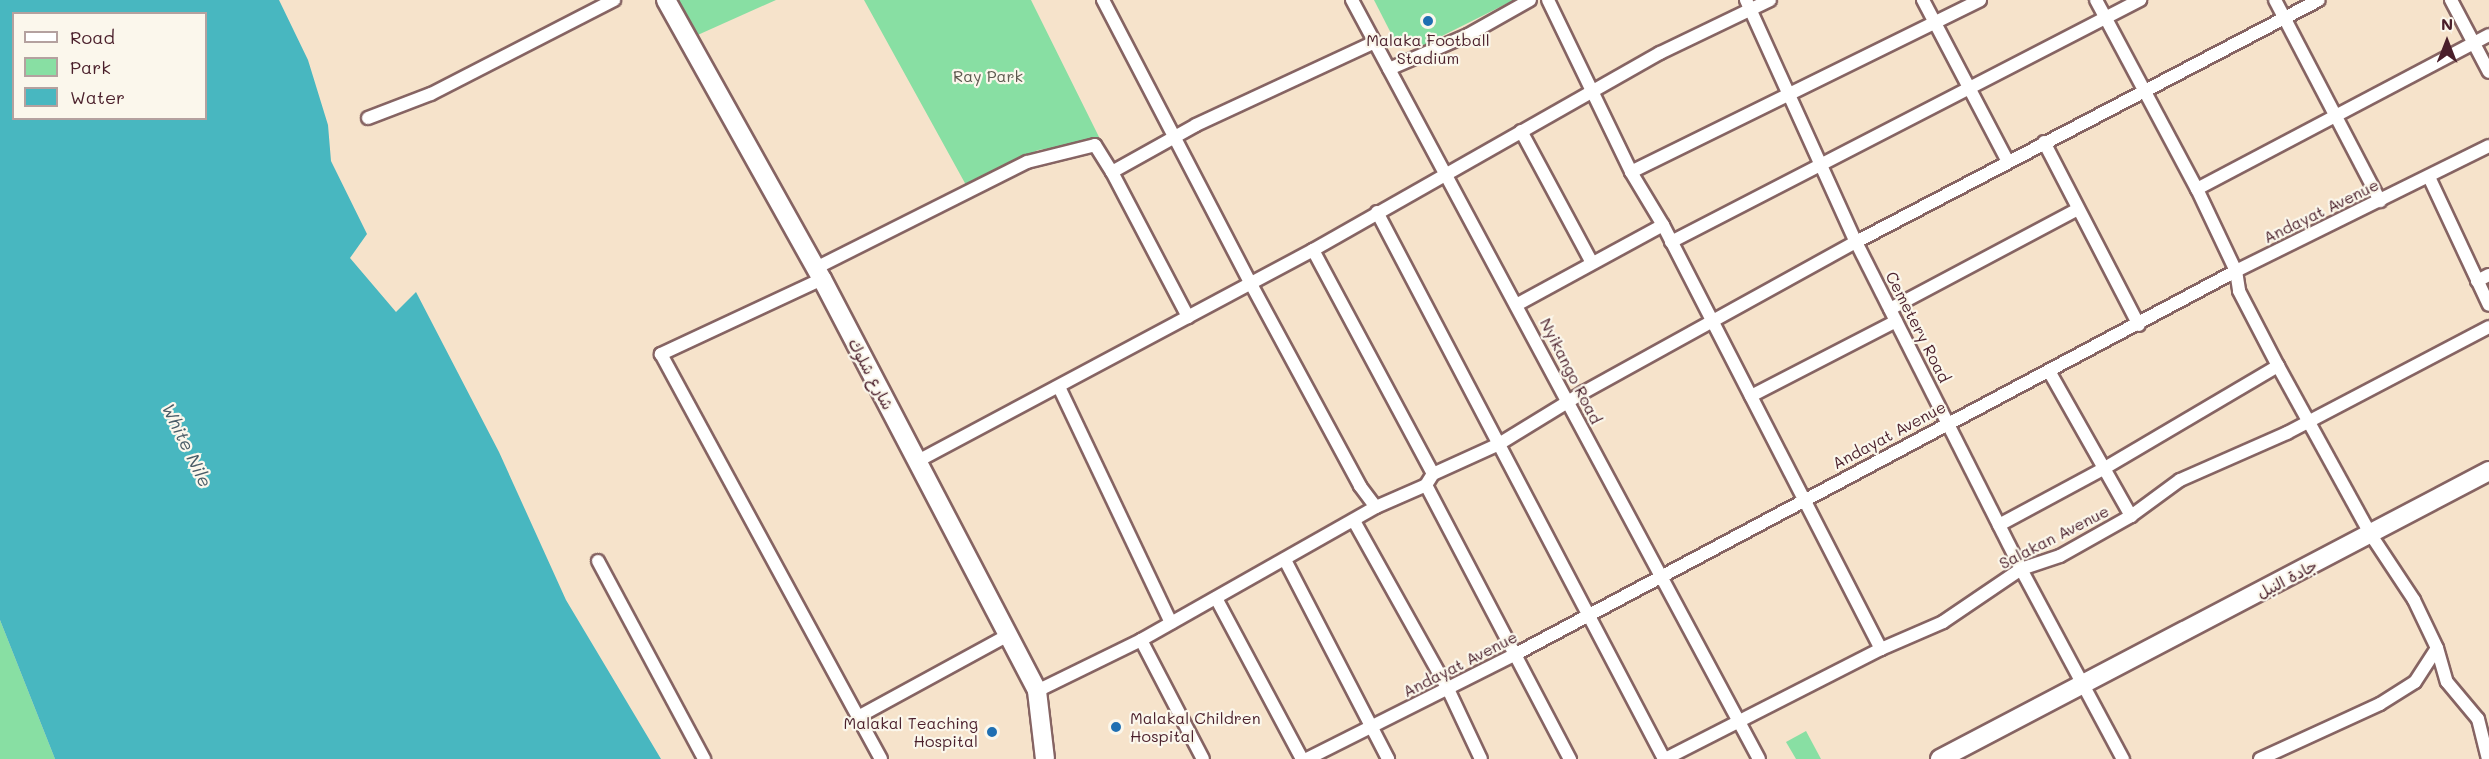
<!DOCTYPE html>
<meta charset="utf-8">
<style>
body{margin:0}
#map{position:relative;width:2489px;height:759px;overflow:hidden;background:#f6e3cb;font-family:Mali,"Playpen Sans Arabic",sans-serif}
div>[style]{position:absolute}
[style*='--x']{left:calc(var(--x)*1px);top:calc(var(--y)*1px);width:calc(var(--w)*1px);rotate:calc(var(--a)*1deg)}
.green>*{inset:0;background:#88dfa3}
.water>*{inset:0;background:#48b7c0}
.roads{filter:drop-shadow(2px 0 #866463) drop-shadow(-2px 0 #866463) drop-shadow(0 2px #866463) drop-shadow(0 -2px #866463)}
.street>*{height:12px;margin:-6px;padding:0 6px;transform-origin:6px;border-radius:6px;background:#fff}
.secondary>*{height:18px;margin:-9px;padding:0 9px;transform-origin:9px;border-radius:9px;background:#fff}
.dots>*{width:16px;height:16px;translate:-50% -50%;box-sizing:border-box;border:3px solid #fbf7ec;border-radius:50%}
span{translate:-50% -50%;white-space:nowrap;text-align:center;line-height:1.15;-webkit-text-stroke:4.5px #fbf7ec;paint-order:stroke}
.poi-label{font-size:16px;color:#4a1f2b}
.left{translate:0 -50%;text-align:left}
.right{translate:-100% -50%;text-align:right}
.park-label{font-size:16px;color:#5d594f}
.street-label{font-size:16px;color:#4a1f2b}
.water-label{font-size:18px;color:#495c67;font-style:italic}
.legend{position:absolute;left:12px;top:12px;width:195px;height:108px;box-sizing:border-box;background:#fbf7ec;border:2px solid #b4a19f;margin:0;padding:8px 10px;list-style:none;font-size:18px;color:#4a1f2b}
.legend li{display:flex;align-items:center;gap:12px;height:30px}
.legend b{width:30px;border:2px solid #b4a19f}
.north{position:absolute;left:2417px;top:12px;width:60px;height:60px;-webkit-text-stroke:4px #fbf7ec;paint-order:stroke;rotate:0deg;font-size:16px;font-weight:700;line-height:24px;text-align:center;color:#4a1f2b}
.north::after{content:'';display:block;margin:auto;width:21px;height:27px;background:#4a1f2b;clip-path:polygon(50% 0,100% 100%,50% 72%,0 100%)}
</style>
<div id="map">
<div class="green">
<i style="clip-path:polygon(671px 0,776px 0,691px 38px)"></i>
<i style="clip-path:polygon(864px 0,1031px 0,1101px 141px,1038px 150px,966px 185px)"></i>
<i style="clip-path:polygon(1374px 0,1514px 0,1418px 48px,1396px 43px)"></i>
<i style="clip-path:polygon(0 620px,55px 759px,0 759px)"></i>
<i style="clip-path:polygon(1806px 731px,1821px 759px,1796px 759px,1786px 742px)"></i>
</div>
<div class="water">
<i style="clip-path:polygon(evenodd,0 0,279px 0,308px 60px,328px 125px,331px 161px,367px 234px,350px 258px,396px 312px,416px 292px,499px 452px,566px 600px,661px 759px,55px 759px,0 620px,0 0,14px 14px,206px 14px,206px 118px,14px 118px,14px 14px)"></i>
</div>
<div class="roads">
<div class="street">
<i style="--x:1103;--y:0;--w:320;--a:62.5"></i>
<i style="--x:1251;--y:284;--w:230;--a:61.6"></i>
<i style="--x:1360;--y:486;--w:26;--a:53"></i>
<i style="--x:1352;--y:0;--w:861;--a:61.8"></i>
<i style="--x:1548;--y:0;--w:191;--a:64.2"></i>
<i style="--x:1631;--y:172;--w:62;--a:58.9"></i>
<i style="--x:1663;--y:225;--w:477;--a:62.8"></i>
<i style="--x:1746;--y:0;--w:266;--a:65.6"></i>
<i style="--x:1856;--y:242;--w:366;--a:63.2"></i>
<i style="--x:2021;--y:569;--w:216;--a:61.8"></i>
<i style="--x:1923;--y:0;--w:183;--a:62.3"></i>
<i style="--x:2096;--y:0;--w:214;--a:61.9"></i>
<i style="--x:2197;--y:189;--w:91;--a:64.6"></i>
<i style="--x:2236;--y:271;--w:20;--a:81"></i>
<i style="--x:2239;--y:291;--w:85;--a:62.5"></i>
<i style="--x:2278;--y:366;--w:193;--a:61.2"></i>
<i style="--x:2371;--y:535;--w:78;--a:56.5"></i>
<i style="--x:2414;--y:600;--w:53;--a:64.4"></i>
<i style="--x:2437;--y:648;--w:35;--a:74"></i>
<i style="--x:2447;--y:682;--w:48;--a:50"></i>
<i style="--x:2478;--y:719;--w:41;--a:76"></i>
<i style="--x:2275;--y:0;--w:227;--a:62.4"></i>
<i style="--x:2451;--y:0;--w:81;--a:62.2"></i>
<i style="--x:1389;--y:69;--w:86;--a:-23.3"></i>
<i style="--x:1468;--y:35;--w:71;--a:-29.4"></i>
<i style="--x:368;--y:118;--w:67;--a:-20.9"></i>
<i style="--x:431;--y:94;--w:206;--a:-27.2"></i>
<i style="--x:1521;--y:131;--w:150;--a:61.7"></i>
<i style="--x:2044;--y:142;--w:206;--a:62.6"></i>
<i style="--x:1112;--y:172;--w:164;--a:62.3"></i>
<i style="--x:1631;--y:172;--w:389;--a:-26.2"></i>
<i style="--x:2429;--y:177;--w:141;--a:64.9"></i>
<i style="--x:2197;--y:189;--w:330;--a:-27.8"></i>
<i style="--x:1377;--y:212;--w:618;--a:62.31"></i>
<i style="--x:1671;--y:242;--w:528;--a:-27.29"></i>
<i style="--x:1313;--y:250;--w:254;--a:61.8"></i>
<i style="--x:816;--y:268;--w:236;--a:-26.7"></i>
<i style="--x:1027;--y:162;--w:70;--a:-14"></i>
<i style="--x:1095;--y:145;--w:32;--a:58"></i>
<i style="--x:1112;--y:172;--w:96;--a:-29.2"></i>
<i style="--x:1196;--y:125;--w:197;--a:-24.9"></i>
<i style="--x:822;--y:279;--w:178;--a:155"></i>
<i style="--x:661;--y:354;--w:413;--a:61.5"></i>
<i style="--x:2477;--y:281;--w:13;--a:-27"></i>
<i style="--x:1518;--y:304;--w:165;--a:-28.6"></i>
<i style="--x:1890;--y:309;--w:213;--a:-28"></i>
<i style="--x:2049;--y:371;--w:167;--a:60.5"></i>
<i style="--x:1059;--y:387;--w:261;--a:64.6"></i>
<i style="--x:1751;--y:396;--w:163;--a:-27.3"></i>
<i style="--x:918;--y:461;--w:448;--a:-28.1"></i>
<i style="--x:1313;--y:250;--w:399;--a:-29.6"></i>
<i style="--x:1660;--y:53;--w:122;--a:-25.7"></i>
<i style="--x:1426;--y:485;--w:310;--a:62.3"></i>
<i style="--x:1354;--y:521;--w:193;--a:60.8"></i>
<i style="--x:1448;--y:689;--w:77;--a:64.8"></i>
<i style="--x:1999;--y:525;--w:118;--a:-28.3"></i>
<i style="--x:2103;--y:469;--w:203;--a:-30.5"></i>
<i style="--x:1285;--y:560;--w:224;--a:62.6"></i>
<i style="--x:598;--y:561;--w:225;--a:61.8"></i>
<i style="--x:1216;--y:598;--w:183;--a:61.9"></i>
<i style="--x:1141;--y:640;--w:134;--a:62.5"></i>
<i style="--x:1037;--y:691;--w:116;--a:-26.1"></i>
<i style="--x:1141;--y:640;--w:270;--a:-29.5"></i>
<i style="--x:1376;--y:507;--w:55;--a:-23.7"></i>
<i style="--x:1426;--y:485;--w:13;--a:-58"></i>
<i style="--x:1433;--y:474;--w:72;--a:-24.4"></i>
<i style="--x:1499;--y:444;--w:100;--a:-31.5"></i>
<i style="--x:1584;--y:392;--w:311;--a:-28.9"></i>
<i style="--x:1856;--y:242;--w:522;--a:-27.6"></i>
<i style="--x:881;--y:759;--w:48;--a:-118.7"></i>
<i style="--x:858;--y:717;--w:167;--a:-28.6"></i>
<i style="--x:1307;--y:759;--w:232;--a:-26.7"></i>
<i style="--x:1514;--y:655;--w:818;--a:-28.01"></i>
<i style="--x:2236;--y:271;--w:282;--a:-26.3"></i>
<i style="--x:1665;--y:759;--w:242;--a:-27"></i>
<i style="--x:1881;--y:649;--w:68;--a:-23.5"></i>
<i style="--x:1943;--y:622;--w:94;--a:-34.2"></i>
<i style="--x:2021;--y:569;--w:41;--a:-18.4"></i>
<i style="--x:2060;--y:556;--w:81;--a:-29.4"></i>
<i style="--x:2131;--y:516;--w:61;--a:-36.3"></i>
<i style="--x:2180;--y:480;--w:117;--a:-23.7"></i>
<i style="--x:2287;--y:433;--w:228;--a:-27.7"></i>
<i style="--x:2260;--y:759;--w:132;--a:-24.6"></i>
<i style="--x:2380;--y:704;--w:41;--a:-32.2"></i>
<i style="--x:2415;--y:682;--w:40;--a:-57.1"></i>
</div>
<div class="secondary">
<i style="--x:666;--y:0;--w:320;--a:60.8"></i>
<i style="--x:822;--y:279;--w:465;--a:62.4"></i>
<i style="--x:1037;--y:691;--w:68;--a:83.3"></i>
<i style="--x:1940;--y:759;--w:620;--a:-27.68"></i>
</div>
</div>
<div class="dots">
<i style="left:1428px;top:21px;background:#1f6fb2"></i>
<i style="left:1116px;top:727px;background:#1f6fb2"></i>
<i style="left:992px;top:732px;background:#1f6fb2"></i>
</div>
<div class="poi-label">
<span style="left:1428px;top:49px">Malaka Football<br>Stadium</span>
<span class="left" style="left:1130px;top:727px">Malakal Children<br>Hospital</span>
<span class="right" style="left:978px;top:732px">Malakal Teaching<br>Hospital</span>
</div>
<div class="park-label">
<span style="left:988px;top:76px">Ray Park</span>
</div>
<div class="street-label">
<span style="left:2321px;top:211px;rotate:-26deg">Andayat Avenue</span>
<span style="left:1918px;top:327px;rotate:63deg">Cemetery Road</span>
<span style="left:1571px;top:371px;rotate:63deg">Nyikango Road</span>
<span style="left:871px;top:374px;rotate:62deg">شارع شلوك</span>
<span style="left:1889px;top:435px;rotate:-28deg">Andayat Avenue</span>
<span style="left:2054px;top:537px;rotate:-27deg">Salakan Avenue</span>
<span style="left:2287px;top:579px;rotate:-28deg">جادة النيل</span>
<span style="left:1460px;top:664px;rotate:-27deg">Andayat Avenue</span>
</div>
<div class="water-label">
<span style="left:187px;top:445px;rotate:64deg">White Nile</span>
</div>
<ul class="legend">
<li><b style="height:8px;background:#fff"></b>Road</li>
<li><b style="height:16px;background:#88dfa3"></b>Park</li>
<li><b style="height:16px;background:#48b7c0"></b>Water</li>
</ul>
<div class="north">N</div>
</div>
